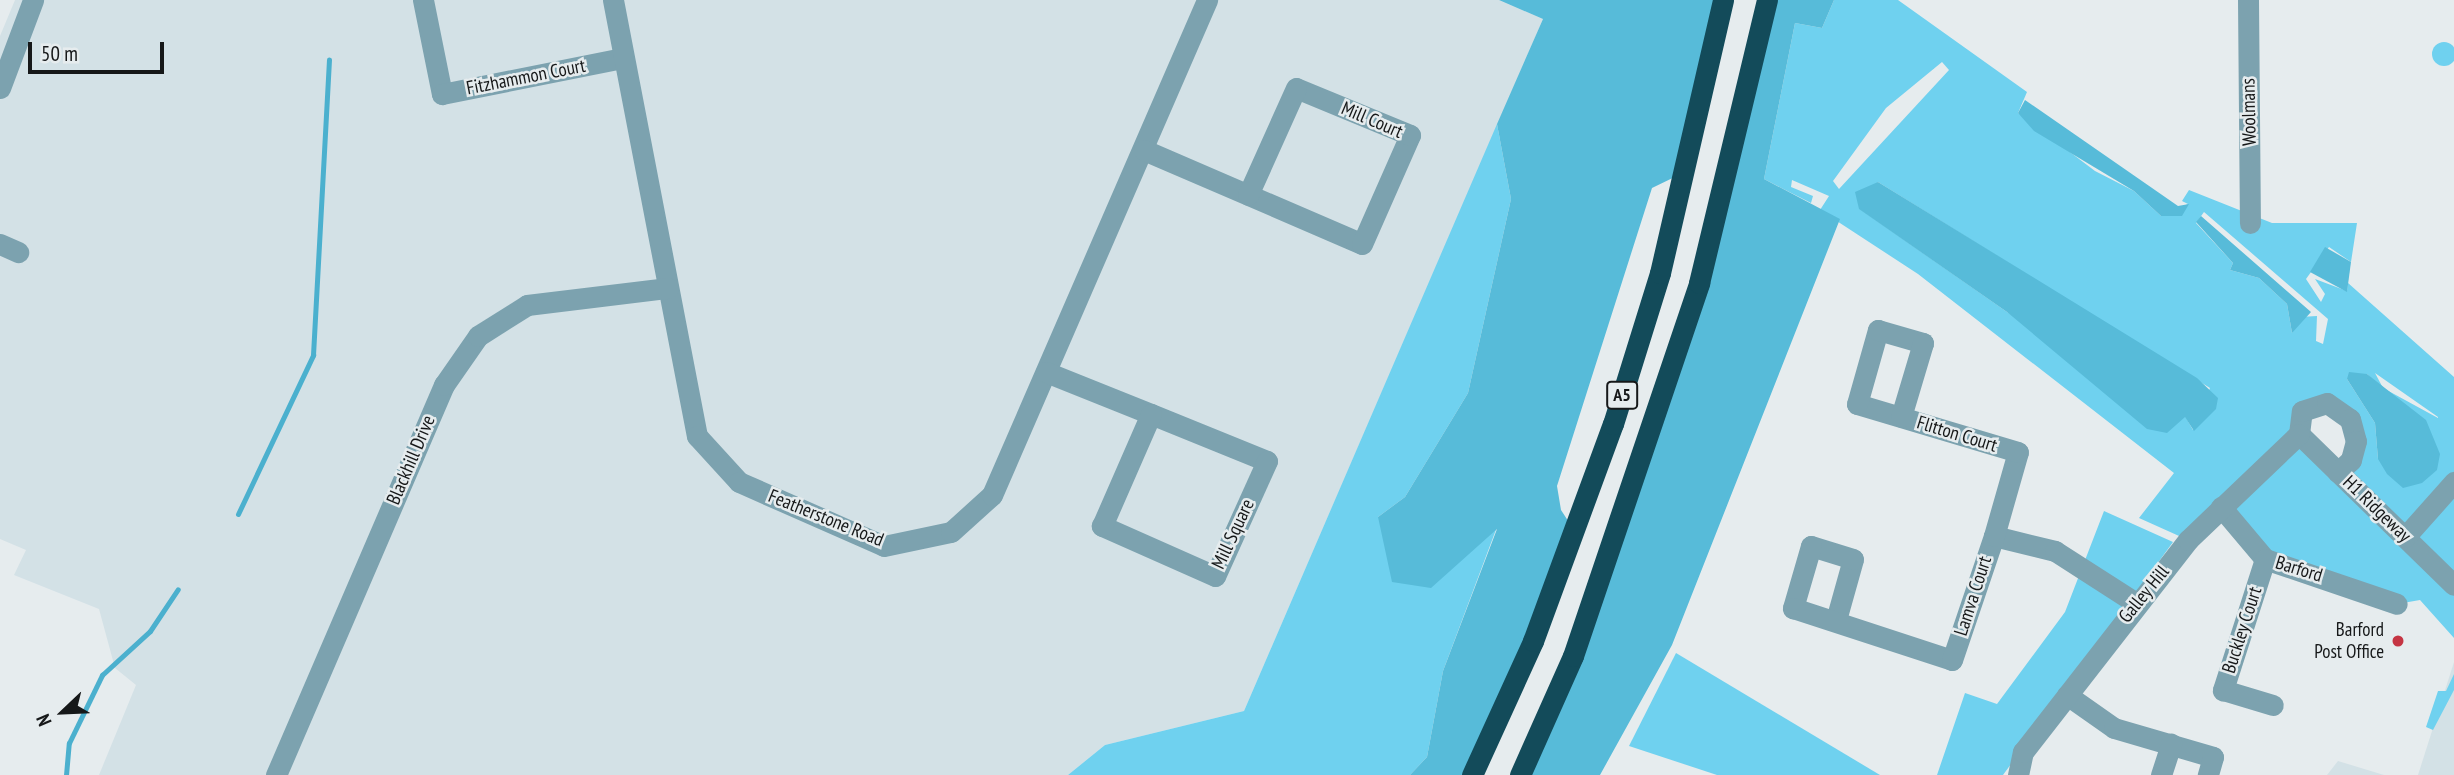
<!DOCTYPE html>
<style>
body{margin:0}
#map{position:relative;width:2454px;height:775px;overflow:hidden;background:#e6ecee;font-family:"PT Sans Narrow",sans-serif}
div>[style]{position:absolute}
[style*='--x']{left:calc(var(--x)*1px);top:calc(var(--y)*1px);width:calc(var(--w)*1px);rotate:calc(var(--a)*1deg)}
.built>*{inset:0;background:#d3e1e6}
.green>*{inset:0;background:#6fd1ef}
.round{border-radius:50%}
.forest>*{inset:0;background:#57bbd9}
.stream>*{height:5px;margin:-2.5px;padding:0 2.5px;transform-origin:2.5px;border-radius:2.5px;background:#4bb0ce}
.minor>*{height:21px;margin:-10.5px;padding:0 10.5px;transform-origin:10.5px;border-radius:10.5px;background:#7ca2af}
.highway>*{height:21px;margin:-10.5px;padding:0 10.5px;transform-origin:10.5px;border-radius:10.5px;background:#134b5a}
.dots>*{width:19px;height:19px;translate:-50% -50%;box-sizing:border-box;border:4px solid #e6ecee;border-radius:50%}
span{translate:-50% -50%;white-space:nowrap;text-align:center;line-height:1.15;-webkit-text-stroke:5px #e6ecee;paint-order:stroke}
.shield-label span{padding:2px 5px;background:#e6ecee;border:2px solid;border-radius:5px;-webkit-text-stroke-width:0}
.shield-label{font-size:18px;color:#161819;font-weight:700}
.street-label{font-size:19px;color:#161819}
.poi-label{font-size:19px;color:#161819}
.right{translate:-100% -50%;text-align:right}
.north{position:absolute;left:28px;top:677px;width:70px;height:70px;-webkit-text-stroke:5px #e6ecee;paint-order:stroke;rotate:247deg;font-size:19px;font-weight:700;line-height:28px;text-align:center;color:#161819}
.north::after{content:'';display:block;margin:auto;width:24px;height:32px;background:#161819;clip-path:polygon(50% 0,100% 100%,50% 72%,0 100%)}
.scale{position:absolute;left:28px;top:42px;width:136px;height:32px;box-sizing:border-box;border:4px solid #161819;border-top:0;padding-left:9px;font-size:21px;line-height:24px;white-space:nowrap;color:#161819;-webkit-text-stroke:5px #e6ecee;paint-order:stroke}
</style>
<div id="map">
<div class="built">
<i style="clip-path:polygon(15px 0,1499px 0,1543px 19px,1244px 711px,1105px 745px,1068px 775px,99px 775px,136px 685px,115px 668px,99px 609px,14px 575px,26px 550px,0 539px,0 36px)"></i>
<i style="clip-path:polygon(2454px 662px,2454px 775px,2418px 775px)"></i>
<i style="clip-path:polygon(2338px 761px,2384px 775px,2327px 775px)"></i>
</div>
<div class="green">
<i style="clip-path:polygon(evenodd,1834px 0,1898px 0,2027px 92px,2018px 113px,2095px 171px,2134px 191px,2161px 216px,2188px 204px,2182px 201px,2189px 190px,2272px 223px,2357px 223px,2351px 262px,2329px 247px,2306px 279px,2321px 302px,2325px 294px,2315px 279px,2347px 291px,2348px 283px,2454px 377px,2454px 638px,2420px 600px,2397px 604px,2281px 563px,2221px 507px,2188px 540px,2139px 518px,2174px 473px,1918px 274px,1820px 210px,1829px 196px,1792px 180px,1791px 187px,1813px 196px,1811px 203px,1764px 179px,1795px 23px,1822px 28px,1834px 0,1942px 62px,1949px 70px,1839px 189px,1833px 181px,1886px 108px,1942px 62px,1834px 0,1878px 182px,2210px 388px,2193px 430px,2185px 416px,2178px 420px,2007px 312px,1860px 209px,1878px 182px,1834px 0,2204px 212px,2328px 319px,2323px 344px,2316px 341px,2317px 316px,2300px 317px,2292px 333px,2287px 304px,2259px 278px,2230px 270px,2233px 263px,2196px 223px,2204px 212px,1834px 0,2375px 373px,2438px 417px,2438px 418px,2383px 388px,2375px 373px,1834px 0,2367px 374px,2398px 403px,2378px 459px,2375px 423px,2347px 379px,2367px 374px,1834px 0,2327px 403px,2356px 441px,2338px 471px,2299px 434px,2302px 411px,2327px 403px)"></i>
<i class="round" style="left:2432px;top:42px;width:24px;height:24px"></i>
<i style="clip-path:polygon(1497px 124px,1511px 199px,1468px 393px,1405px 497px,1378px 517px,1497px 527px,1443px 671px,1427px 757px,1410px 775px,1068px 775px,1105px 745px,1244px 711px)"></i>
<i style="clip-path:polygon(2104px 511px,2173px 542px,2003px 775px,1937px 775px,1965px 693px,1997px 704px,2065px 612px)"></i>
<i style="clip-path:polygon(1676px 653px,1880px 775px,1717px 775px,1629px 746px)"></i>
<i style="clip-path:polygon(2454px 674px,2454px 690px,2433px 730px,2426px 727px,2438px 691px,2446px 691px)"></i>
</div>
<div class="forest">
<i style="clip-path:polygon(1499px 0,1723px 0,1685px 172px,1652px 188px,1557px 486px,1561px 510px,1574px 530px,1472px 775px,1410px 775px,1427px 757px,1443px 671px,1497px 529px,1431px 588px,1392px 582px,1378px 517px,1405px 497px,1468px 393px,1511px 199px,1497px 124px,1543px 19px)"></i>
<i style="clip-path:polygon(1767px 0,1834px 0,1822px 28px,1795px 23px,1764px 179px,1840px 219px,1672px 645px,1600px 775px,1520px 775px,1699px 283px)"></i>
<i style="clip-path:polygon(2025px 100px,2178px 206px,2189px 204px,2182px 216px,2161px 216px,2134px 191px,2034px 131px,2018px 113px)"></i>
<i style="clip-path:polygon(1878px 182px,2197px 378px,2218px 398px,2216px 409px,2194px 431px,2185px 417px,2167px 433px,2147px 429px,2007px 312px,1859px 209px,1855px 192px)"></i>
<i style="clip-path:polygon(2201px 216px,2311px 312px,2292px 333px,2287px 304px,2259px 278px,2230px 270px,2233px 263px,2196px 222px)"></i>
<i style="clip-path:polygon(2325px 247px,2351px 262px,2347px 292px,2310px 272px)"></i>
<i style="clip-path:polygon(2349px 372px,2367px 374px,2426px 420px,2440px 454px,2437px 470px,2422px 483px,2403px 488px,2387px 474px,2378px 459px,2375px 423px,2347px 379px)"></i>
</div>
<div class="stream">
<i style="--x:238;--y:514;--w:176;--a:-64.7"></i>
<i style="--x:313;--y:355;--w:296;--a:-86.9"></i>
<i style="--x:66;--y:775;--w:32;--a:-85"></i>
<i style="--x:69;--y:743;--w:76;--a:-64.1"></i>
<i style="--x:102;--y:675;--w:65;--a:-42.5"></i>
<i style="--x:150;--y:631;--w:50;--a:-56.3"></i>
</div>
<div class="minor">
<i style="--x:423;--y:0;--w:96;--a:78.6"></i>
<i style="--x:442;--y:94;--w:184;--a:-11.3"></i>
<i style="--x:613;--y:0;--w:444;--a:79.1"></i>
<i style="--x:697;--y:436;--w:62;--a:47.6"></i>
<i style="--x:739;--y:482;--w:158;--a:23.8"></i>
<i style="--x:884;--y:546;--w:68;--a:-11.8"></i>
<i style="--x:951;--y:532;--w:55;--a:-42.1"></i>
<i style="--x:992;--y:495;--w:540;--a:-66.52"></i>
<i style="--x:2248;--y:0;--w:223;--a:89.5"></i>
<i style="--x:0;--y:88;--w:94;--a:-69.4"></i>
<i style="--x:1144;--y:150;--w:237;--a:23.3"></i>
<i style="--x:1362;--y:244;--w:119;--a:-66.2"></i>
<i style="--x:1410;--y:135;--w:123;--a:-157.6"></i>
<i style="--x:1296;--y:88;--w:117;--a:114.2"></i>
<i style="--x:0;--y:244;--w:20;--a:24"></i>
<i style="--x:1046;--y:372;--w:113;--a:21.8"></i>
<i style="--x:1151;--y:414;--w:125;--a:22.1"></i>
<i style="--x:1267;--y:461;--w:126;--a:114.3"></i>
<i style="--x:1215;--y:576;--w:124;--a:-156.1"></i>
<i style="--x:1102;--y:526;--w:122;--a:-66.4"></i>
<i style="--x:2299;--y:434;--w:216;--a:44.3"></i>
<i style="--x:2299;--y:434;--w:23;--a:-83"></i>
<i style="--x:2302;--y:411;--w:26;--a:-18"></i>
<i style="--x:2327;--y:403;--w:28;--a:35"></i>
<i style="--x:2350;--y:419;--w:23;--a:75"></i>
<i style="--x:2356;--y:441;--w:20;--a:105"></i>
<i style="--x:2351;--y:460;--w:18;--a:137"></i>
<i style="--x:2221;--y:507;--w:68;--a:49.8"></i>
<i style="--x:2265;--y:559;--w:139;--a:18.8"></i>
<i style="--x:1994;--y:536;--w:63;--a:13.8"></i>
<i style="--x:2055;--y:551;--w:96;--a:32.7"></i>
<i style="--x:2405;--y:537;--w:74;--a:-48.3"></i>
<i style="--x:2265;--y:559;--w:138;--a:107.8"></i>
<i style="--x:2223;--y:690;--w:52;--a:16.7"></i>
<i style="--x:1836;--y:620;--w:63;--a:-74.4"></i>
<i style="--x:1853;--y:559;--w:44;--a:-162.8"></i>
<i style="--x:1811;--y:546;--w:65;--a:106.2"></i>
<i style="--x:1793;--y:608;--w:167;--a:18.1"></i>
<i style="--x:1952;--y:660;--w:131;--a:-71.3"></i>
<i style="--x:1994;--y:536;--w:87;--a:-74.1"></i>
<i style="--x:2018;--y:452;--w:168;--a:-163.4"></i>
<i style="--x:1857;--y:404;--w:77;--a:-74.2"></i>
<i style="--x:1878;--y:330;--w:47;--a:16.1"></i>
<i style="--x:1923;--y:343;--w:77;--a:106.6"></i>
<i style="--x:2067;--y:695;--w:57;--a:35.1"></i>
<i style="--x:2114;--y:728;--w:103;--a:16.3"></i>
<i style="--x:2213;--y:757;--w:19;--a:106"></i>
<i style="--x:276;--y:775;--w:425;--a:-66.7"></i>
<i style="--x:444;--y:385;--w:60;--a:-55.2"></i>
<i style="--x:478;--y:336;--w:58;--a:-32.3"></i>
<i style="--x:527;--y:305;--w:142;--a:-6.9"></i>
<i style="--x:2018;--y:775;--w:24;--a:-78"></i>
<i style="--x:2023;--y:752;--w:269;--a:-52.1"></i>
<i style="--x:2188;--y:540;--w:153;--a:-43.7"></i>
<i style="--x:2161;--y:775;--w:33;--a:-72"></i>
</div>
<div class="highway">
<i style="--x:1472;--y:775;--w:147;--a:-65.5"></i>
<i style="--x:1533;--y:641;--w:231;--a:-69.8"></i>
<i style="--x:1613;--y:424;--w:158;--a:-72.7"></i>
<i style="--x:1660;--y:273;--w:280;--a:-77"></i>
<i style="--x:1520;--y:775;--w:130;--a:-66"></i>
<i style="--x:1573;--y:656;--w:394;--a:-71.3"></i>
<i style="--x:1699;--y:283;--w:291;--a:-76.5"></i>
</div>
<div class="dots">
<i style="left:2398px;top:641px;background:#c53543"></i>
</div>
<div class="shield-label">
<span style="left:1622px;top:395px">A5</span>
</div>
<div class="street-label">
<span style="left:526px;top:77px;rotate:-11deg">Fitzhammon Court</span>
<span style="left:2249px;top:112px;rotate:-91deg">Woolmans</span>
<span style="left:1372px;top:120px;rotate:23deg">Mill Court</span>
<span style="left:1957px;top:434px;rotate:17deg">Flitton Court</span>
<span style="left:411px;top:460px;rotate:-67deg">Blackhill Drive</span>
<span style="left:2377px;top:509px;rotate:44deg">H1 Ridgeway</span>
<span style="left:826px;top:518px;rotate:22deg">Featherstone Road</span>
<span style="left:1233px;top:534px;rotate:-65deg">Mill Square</span>
<span style="left:2299px;top:569px;rotate:17deg">Barford</span>
<span style="left:2144px;top:594px;rotate:-51deg">Galley Hill</span>
<span style="left:1973px;top:596px;rotate:-72deg">Lamva Court</span>
<span style="left:2242px;top:630px;rotate:-72deg">Buckley Court</span>
</div>
<div class="poi-label">
<span class="right" style="left:2384px;top:641px">Barford<br>Post Office</span>
</div>
<div class="north">N</div>
<div class="scale">50 m</div>
</div>
